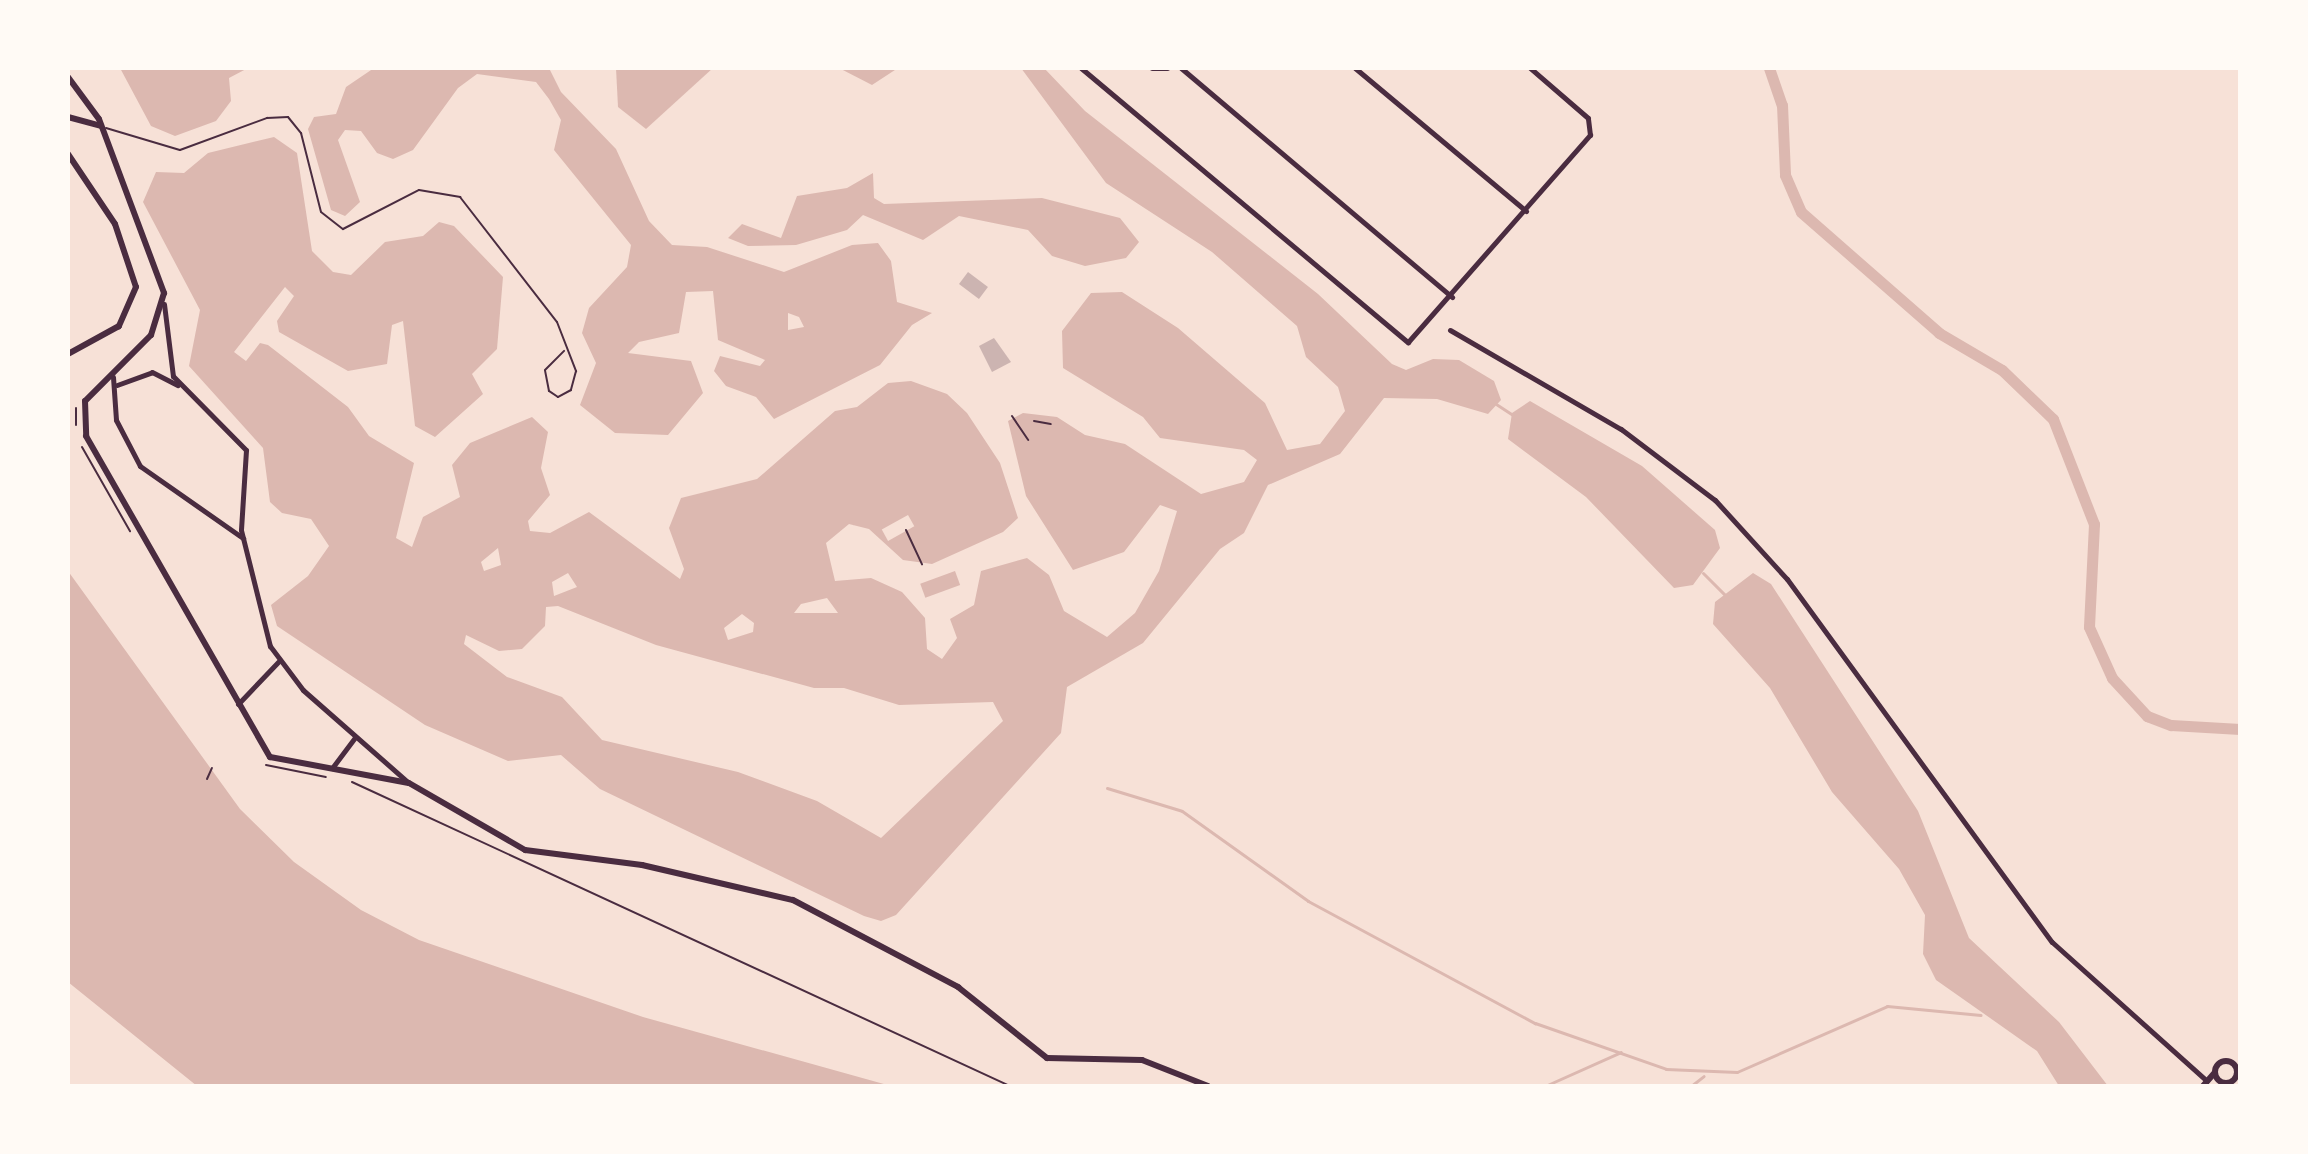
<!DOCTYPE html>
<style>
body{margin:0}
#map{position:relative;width:2308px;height:1154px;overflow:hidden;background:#f7e1d7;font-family:Poppins,sans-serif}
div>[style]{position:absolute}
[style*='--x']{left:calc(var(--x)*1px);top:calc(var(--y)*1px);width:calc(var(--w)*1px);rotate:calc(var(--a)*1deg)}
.water>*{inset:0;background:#dcb8b0;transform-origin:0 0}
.pier>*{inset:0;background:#f7e1d7;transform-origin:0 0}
.stream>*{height:3px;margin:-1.5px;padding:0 1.5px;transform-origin:1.5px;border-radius:1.5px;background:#dcb8b0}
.canal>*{height:11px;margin:-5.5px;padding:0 5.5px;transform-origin:5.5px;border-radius:5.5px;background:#dcb8b0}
.building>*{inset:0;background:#ccb4b1;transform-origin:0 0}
.path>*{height:2px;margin:-1px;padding:0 1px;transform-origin:1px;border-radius:1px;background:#4a2c40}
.service>*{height:2px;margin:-1px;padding:0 1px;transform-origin:1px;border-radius:1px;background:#4a2c40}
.minor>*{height:5px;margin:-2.5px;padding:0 2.5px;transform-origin:2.5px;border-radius:2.5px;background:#4a2c40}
.tertiary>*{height:6px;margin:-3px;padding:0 3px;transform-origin:3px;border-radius:3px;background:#4a2c40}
.tertiary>.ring{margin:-3px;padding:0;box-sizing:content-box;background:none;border:6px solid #4a2c40;border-radius:50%}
span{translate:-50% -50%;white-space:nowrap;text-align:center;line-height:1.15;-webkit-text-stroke:8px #fffaf5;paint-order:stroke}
.frame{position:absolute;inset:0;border:70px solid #fffaf5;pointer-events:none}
</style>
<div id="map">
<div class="water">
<i style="clip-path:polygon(120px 68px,248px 68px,229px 78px,231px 101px,216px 121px,175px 136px,151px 126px)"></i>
<i style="clip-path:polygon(evenodd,374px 68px,549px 68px,561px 92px,616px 149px,649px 221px,672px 245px,707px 247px,784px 272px,852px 245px,878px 243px,891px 261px,897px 302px,932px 313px,912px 325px,880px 365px,774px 419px,756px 397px,726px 386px,714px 371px,720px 356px,760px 366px,765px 360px,718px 340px,713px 291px,686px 292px,679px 333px,639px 342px,628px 353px,691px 361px,703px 393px,668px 435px,615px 433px,580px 405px,596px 363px,582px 333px,589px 308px,627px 267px,631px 245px,554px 150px,561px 120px,549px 99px,536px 82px,477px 74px,458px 88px,413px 150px,393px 159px,377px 153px,361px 131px,345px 130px,338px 140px,360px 202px,345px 216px,331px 210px,308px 129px,314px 117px,336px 114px,346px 87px,374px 68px,788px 313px,799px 317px,804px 327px,788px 330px,788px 313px)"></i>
<i style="clip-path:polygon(616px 68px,713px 68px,646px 129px,618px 107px)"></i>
<i style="clip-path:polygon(839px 68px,898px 68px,872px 85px)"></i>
<i style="clip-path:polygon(evenodd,1021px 68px,1044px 68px,1085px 111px,1318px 294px,1392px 364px,1406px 370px,1433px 359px,1459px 360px,1494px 381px,1501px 400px,1488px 414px,1437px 399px,1384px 398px,1340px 454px,1268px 485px,1244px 533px,1220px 549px,1143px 643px,1067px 687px,1061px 733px,896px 915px,881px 921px,864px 916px,600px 789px,561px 755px,508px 761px,425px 725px,277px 626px,271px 605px,308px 576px,329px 546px,311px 519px,282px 513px,270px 502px,263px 448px,189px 366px,200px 310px,143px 202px,156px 172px,184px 173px,208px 153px,274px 137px,297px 153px,312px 251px,333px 272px,351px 275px,385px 242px,423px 236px,439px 222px,454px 226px,503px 277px,497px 349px,472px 374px,483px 394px,435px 437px,415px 426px,403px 321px,392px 325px,387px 364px,348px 371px,279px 332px,277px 321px,294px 296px,285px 287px,234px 352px,246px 361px,260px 343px,268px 345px,348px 407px,369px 436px,414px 463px,396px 538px,412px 547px,423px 517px,460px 497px,452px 465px,470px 443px,532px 417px,548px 432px,541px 468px,550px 495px,528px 521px,530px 531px,550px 533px,589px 512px,680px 579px,684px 569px,669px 528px,681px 498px,757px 479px,835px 411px,857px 407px,888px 383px,911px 381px,947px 394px,967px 413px,1000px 463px,1018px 518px,1003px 532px,932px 564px,903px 560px,869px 529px,849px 524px,826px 543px,835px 581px,871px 578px,902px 592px,925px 618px,927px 649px,942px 659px,957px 638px,950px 619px,974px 605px,981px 571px,1027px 558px,1049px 575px,1064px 611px,1107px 637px,1135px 613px,1159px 571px,1177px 511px,1160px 505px,1124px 552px,1073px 570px,1026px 496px,1008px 421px,1023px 413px,1057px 417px,1085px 435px,1125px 444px,1201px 494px,1244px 482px,1257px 460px,1244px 450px,1160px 438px,1143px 417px,1063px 368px,1062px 331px,1091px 293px,1122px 292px,1178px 328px,1265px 403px,1287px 450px,1320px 444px,1345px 411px,1338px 387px,1306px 357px,1297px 326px,1212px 252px,1106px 183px,1021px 68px,498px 548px,501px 565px,484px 571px,481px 562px,498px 548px,1021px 68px,568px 573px,577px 587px,554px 596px,552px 582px,568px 573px,1021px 68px,827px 598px,838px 613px,794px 613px,801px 604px,827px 598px,1021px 68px,558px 606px,656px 645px,814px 688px,844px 688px,899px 705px,993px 702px,1003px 721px,881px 838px,817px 801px,738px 772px,602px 740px,562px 697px,507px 677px,464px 644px,466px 635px,499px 651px,522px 649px,545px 626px,546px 607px,558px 606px,1021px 68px,742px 614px,754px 623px,753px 632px,728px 640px,724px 628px,742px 614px)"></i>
<i style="clip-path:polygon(873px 173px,874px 198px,884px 204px,1042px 198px,1120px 218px,1139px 242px,1126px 258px,1085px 266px,1052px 256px,1028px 230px,959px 216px,923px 240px,863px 215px,847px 230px,796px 245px,748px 246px,728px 238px,742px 224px,781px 238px,797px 196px,847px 188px)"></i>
<i style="clip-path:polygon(1530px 401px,1642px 466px,1715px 530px,1720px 548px,1693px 585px,1674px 588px,1586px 497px,1508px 439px,1512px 413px)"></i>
<i style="clip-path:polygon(68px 571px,240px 809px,294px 862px,361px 910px,419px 940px,643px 1017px,891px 1086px,197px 1086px,68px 982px)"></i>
<i style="left:955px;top:571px;width:15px;height:37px;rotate:70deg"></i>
<i style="clip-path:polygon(1753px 573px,1771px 584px,1918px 811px,1969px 938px,2059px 1022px,2108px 1086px,2059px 1086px,2037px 1051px,1936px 980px,1923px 954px,1925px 915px,1899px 869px,1832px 792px,1770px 688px,1713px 624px,1715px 602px)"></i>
</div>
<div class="pier">
<i style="left:908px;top:515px;width:13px;height:30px;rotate:61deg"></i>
</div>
<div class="stream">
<i style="--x:1496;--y:404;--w:20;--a:33"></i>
<i style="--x:1703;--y:573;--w:33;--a:45"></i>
<i style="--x:1107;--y:788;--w:78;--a:17"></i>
<i style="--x:1182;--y:811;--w:155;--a:35.5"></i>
<i style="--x:1308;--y:901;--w:258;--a:28.3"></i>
<i style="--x:1535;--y:1023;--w:139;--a:19.3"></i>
<i style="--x:1666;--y:1069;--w:71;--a:2.4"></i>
<i style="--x:1737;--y:1072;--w:164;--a:-23.7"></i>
<i style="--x:1887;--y:1006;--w:94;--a:5.5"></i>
<i style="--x:1545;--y:1086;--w:83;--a:-24.1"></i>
<i style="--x:1691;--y:1086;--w:16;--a:-38"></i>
</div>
<div class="canal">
<i style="--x:1769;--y:68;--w:39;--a:71"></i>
<i style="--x:1782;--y:105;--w:70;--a:87.5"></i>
<i style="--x:1785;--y:175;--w:40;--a:66.6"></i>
<i style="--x:1801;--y:212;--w:184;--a:41.2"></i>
<i style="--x:1939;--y:333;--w:73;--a:30.4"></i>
<i style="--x:2002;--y:370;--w:71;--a:43.9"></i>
<i style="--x:2053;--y:419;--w:113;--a:68.7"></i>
<i style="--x:2094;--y:524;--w:103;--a:92.8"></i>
<i style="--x:2089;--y:627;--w:56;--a:65.7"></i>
<i style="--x:2112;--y:678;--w:52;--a:47.4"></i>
<i style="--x:2147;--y:716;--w:26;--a:21"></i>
<i style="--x:2171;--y:725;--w:69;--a:3.3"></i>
</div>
<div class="building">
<i style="left:968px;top:272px;width:25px;height:15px;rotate:37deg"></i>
<i style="clip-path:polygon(994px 338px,1011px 362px,992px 372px,979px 346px)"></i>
</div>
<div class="path">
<i style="--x:76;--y:408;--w:17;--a:90"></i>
<i style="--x:1012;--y:416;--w:29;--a:56"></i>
<i style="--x:1034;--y:421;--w:17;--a:10"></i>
<i style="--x:82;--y:447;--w:97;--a:60.3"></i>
<i style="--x:906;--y:530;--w:38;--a:65"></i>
<i style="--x:266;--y:765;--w:61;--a:11.3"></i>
<i style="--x:207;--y:779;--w:12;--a:-66"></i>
<i style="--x:352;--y:782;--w:725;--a:24.8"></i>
</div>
<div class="service">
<i style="--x:106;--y:128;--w:77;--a:16.6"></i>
<i style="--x:180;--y:150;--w:93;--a:-20.2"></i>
<i style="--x:267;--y:118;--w:21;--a:-3"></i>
<i style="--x:288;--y:117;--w:21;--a:51"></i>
<i style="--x:301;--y:133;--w:81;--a:75.8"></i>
<i style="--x:321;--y:212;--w:28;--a:38"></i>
<i style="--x:343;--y:229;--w:85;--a:-27.2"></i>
<i style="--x:419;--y:190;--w:42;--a:9.7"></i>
<i style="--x:460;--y:197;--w:158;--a:52.2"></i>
<i style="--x:557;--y:322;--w:53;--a:68.8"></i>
<i style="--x:576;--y:371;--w:20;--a:105"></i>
<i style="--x:571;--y:390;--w:15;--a:152"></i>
<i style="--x:558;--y:397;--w:11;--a:-146"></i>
<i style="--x:549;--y:391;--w:21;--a:-101"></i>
<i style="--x:545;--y:370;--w:27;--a:-45"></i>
</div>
<div class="minor">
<i style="--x:1081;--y:68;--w:427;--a:40"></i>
<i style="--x:1408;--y:342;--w:276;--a:-48.7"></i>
<i style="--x:1590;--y:135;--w:17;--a:-97"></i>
<i style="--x:1588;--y:118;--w:77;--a:-139.2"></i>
<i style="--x:1152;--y:68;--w:15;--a:0"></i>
<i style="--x:1181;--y:68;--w:355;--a:40.2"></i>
<i style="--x:1355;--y:68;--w:223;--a:39.9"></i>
<i style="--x:164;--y:304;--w:73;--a:82.9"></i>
<i style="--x:173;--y:376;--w:104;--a:45.4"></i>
<i style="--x:246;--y:450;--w:80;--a:93.6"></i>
<i style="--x:241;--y:530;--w:120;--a:76"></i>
<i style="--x:270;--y:646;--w:55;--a:53.1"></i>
<i style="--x:303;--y:690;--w:141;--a:41.3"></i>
<i style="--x:1450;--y:330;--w:198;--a:30.1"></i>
<i style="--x:1621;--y:429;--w:118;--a:37.1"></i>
<i style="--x:1715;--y:500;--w:107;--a:47.7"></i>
<i style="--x:1787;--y:579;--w:449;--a:53.9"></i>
<i style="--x:2052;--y:942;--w:208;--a:41.9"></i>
<i style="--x:113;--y:377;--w:43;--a:86"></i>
<i style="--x:116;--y:420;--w:52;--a:62.4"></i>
<i style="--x:140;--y:466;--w:126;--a:35"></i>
<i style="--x:117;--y:385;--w:37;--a:-20"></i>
<i style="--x:152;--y:372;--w:29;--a:27"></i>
<i style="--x:238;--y:704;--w:58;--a:-46.4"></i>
<i style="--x:332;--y:768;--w:39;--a:-53"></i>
</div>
<div class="tertiary">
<i style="--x:68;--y:77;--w:52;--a:53.6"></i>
<i style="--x:99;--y:119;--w:186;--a:69.5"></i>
<i style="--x:164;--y:293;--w:44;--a:107.2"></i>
<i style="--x:151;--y:335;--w:93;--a:135"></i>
<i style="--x:85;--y:401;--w:35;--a:88"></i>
<i style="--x:86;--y:436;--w:370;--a:60.2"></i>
<i style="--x:270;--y:757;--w:141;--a:10.6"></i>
<i style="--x:409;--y:783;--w:134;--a:30"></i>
<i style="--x:525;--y:850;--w:118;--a:7.3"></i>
<i style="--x:642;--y:865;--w:155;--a:13.1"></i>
<i style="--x:793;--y:900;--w:187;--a:27.8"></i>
<i style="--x:958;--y:987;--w:114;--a:38.6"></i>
<i style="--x:1047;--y:1058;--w:95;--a:1.2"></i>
<i style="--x:1142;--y:1060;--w:71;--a:21.5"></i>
<i style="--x:68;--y:117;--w:34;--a:15"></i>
<i style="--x:68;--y:154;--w:84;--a:56.1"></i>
<i style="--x:115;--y:224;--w:66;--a:71.6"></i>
<i style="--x:136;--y:287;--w:43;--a:113.6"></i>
<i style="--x:119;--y:326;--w:58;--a:151.2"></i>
<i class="ring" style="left:2215px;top:1061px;width:16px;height:16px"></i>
<i style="--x:2203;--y:1086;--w:18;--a:-49"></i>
</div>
<div class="frame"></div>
</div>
